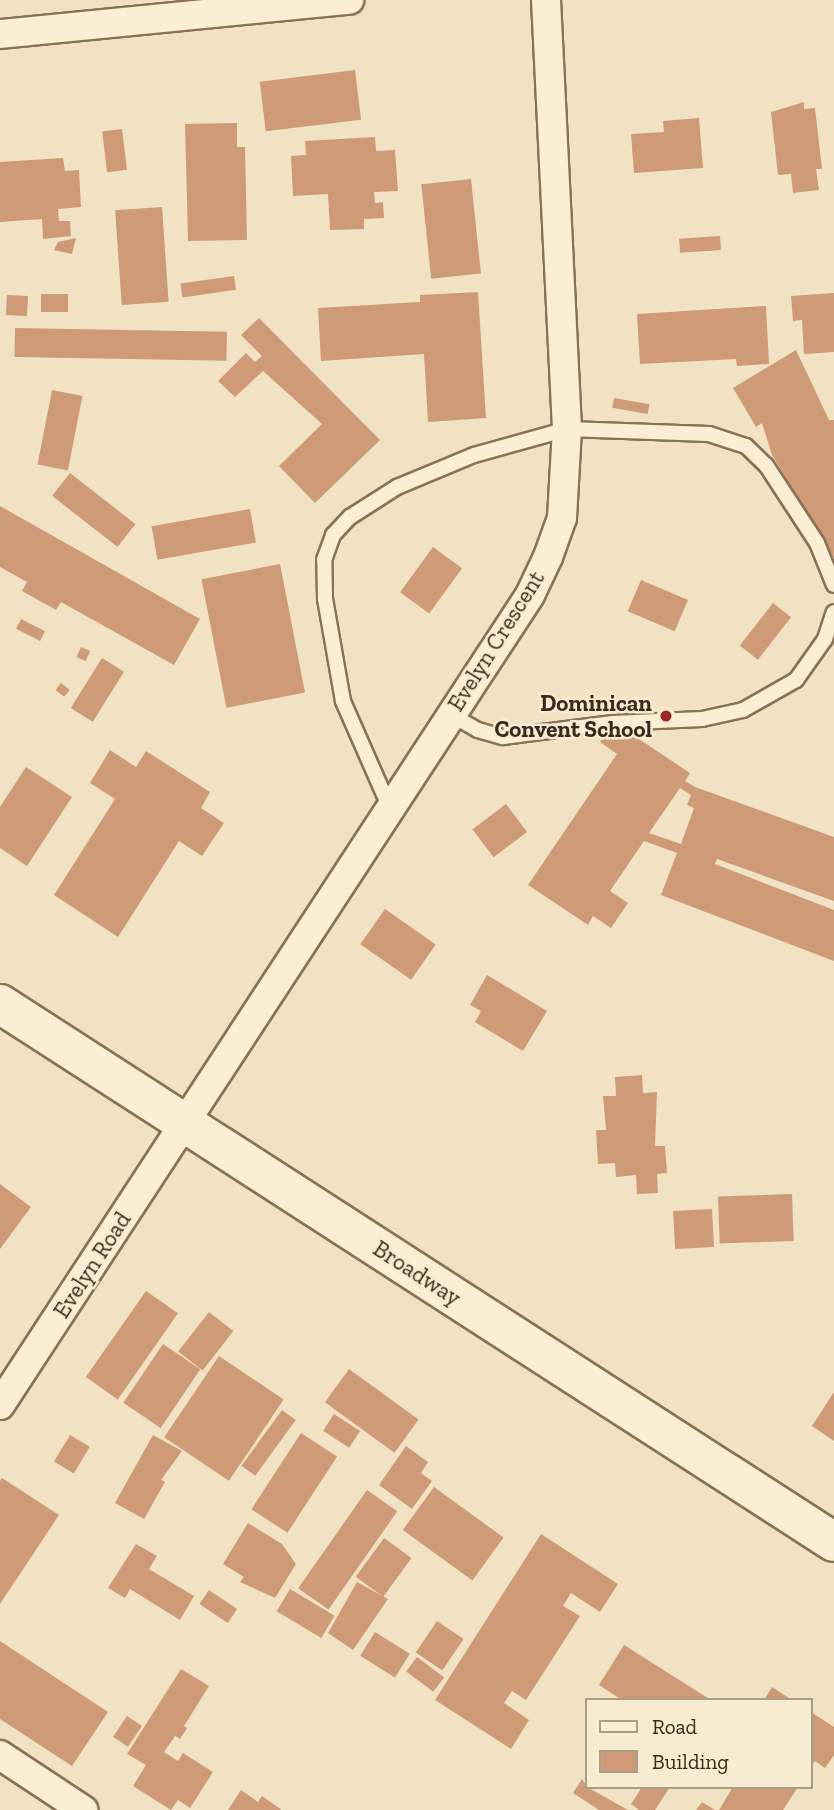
<!DOCTYPE html>
<style>
body{margin:0}
#map{position:relative;width:834px;height:1810px;overflow:hidden;background:#f0e2c2;font-family:"Zilla Slab",serif}
div>[style]{position:absolute}
[style*='--x']{left:calc(var(--x)*1px);top:calc(var(--y)*1px);width:calc(var(--w)*1px);rotate:calc(var(--a)*1deg)}
.building>*{inset:0;background:#cf9b76;transform-origin:0 0}
.roads{filter:drop-shadow(2px 0 #8a7258) drop-shadow(-2px 0 #8a7258) drop-shadow(0 2px #8a7258) drop-shadow(0 -2px #8a7258)}
.service>*{height:14px;margin:-7px;padding:0 7px;transform-origin:7px;border-radius:7px;background:#faefd5}
.minor>*{height:28px;margin:-14px;padding:0 14px;transform-origin:14px;border-radius:14px;background:#faefd5}
.secondary>*{height:38px;margin:-19px;padding:0 19px;transform-origin:19px;border-radius:19px;background:#faefd5}
.dots>*{width:19px;height:19px;translate:-50% -50%;box-sizing:border-box;border:4px solid #f7ecd1;border-radius:50%}
span{translate:-50% -50%;white-space:nowrap;text-align:center;line-height:1.15;-webkit-text-stroke:5px #f7ecd1;paint-order:stroke}
.street-label{font-size:23px;color:#392a1d}
.poi-label{font-size:23px;color:#392a1d;font-weight:700}
.right{translate:-100% -50%;text-align:right}
.legend{position:absolute;left:585px;top:1698px;width:228px;height:91px;box-sizing:border-box;background:#f7ecd1;border:2px solid #ab9e89;margin:0;padding:9px 12px;list-style:none;font-size:21px;color:#392a1d}
.legend li{display:flex;align-items:center;gap:14px;height:35px}
.legend b{width:35px;border:2px solid #ab9e89}
</style>
<div id="map">
<div class="building">
<i style="left:355px;top:70px;width:50px;height:96px;rotate:83deg"></i>
<i style="clip-path:polygon(804px 102px,804px 109px,815px 108px,822px 169px,816px 169px,819px 190px,793px 193px,791px 174px,778px 175px,771px 112px)"></i>
<i style="clip-path:polygon(699px 118px,703px 168px,634px 173px,631px 134px,664px 132px,663px 121px)"></i>
<i style="clip-path:polygon(237px 123px,237px 147px,245px 147px,247px 240px,188px 241px,185px 124px)"></i>
<i style="left:122px;top:129px;width:41px;height:20px;rotate:83deg"></i>
<i style="clip-path:polygon(375px 137px,376px 151px,395px 150px,398px 191px,374px 192px,375px 203px,383px 202px,384px 218px,364px 219px,364px 229px,330px 230px,328px 194px,293px 196px,291px 156px,306px 155px,305px 141px)"></i>
<i style="clip-path:polygon(63px 158px,65px 171px,79px 170px,81px 207px,58px 209px,59px 221px,70px 221px,71px 236px,43px 239px,42px 219px,0 222px,0 162px)"></i>
<i style="left:471px;top:179px;width:95px;height:50px;rotate:84deg"></i>
<i style="left:162px;top:207px;width:95px;height:47px;rotate:86deg"></i>
<i style="left:720px;top:236px;width:14px;height:41px;rotate:86deg"></i>
<i style="clip-path:polygon(76px 238px,72px 254px,54px 250px,58px 242px)"></i>
<i style="left:234px;top:276px;width:14px;height:54px;rotate:82deg"></i>
<i style="clip-path:polygon(478px 292px,486px 418px,428px 422px,424px 354px,321px 361px,318px 308px,420px 302px,420px 295px)"></i>
<i style="clip-path:polygon(834px 293px,834px 352px,804px 354px,802px 320px,793px 321px,791px 296px)"></i>
<i style="left:41px;top:294px;width:27px;height:18px"></i>
<i style="left:7px;top:295px;width:21px;height:20px;rotate:3deg"></i>
<i style="clip-path:polygon(766px 306px,769px 364px,737px 366px,736px 359px,640px 364px,637px 314px)"></i>
<i style="clip-path:polygon(259px 318px,380px 440px,315px 503px,279px 466px,322px 424px,263px 371px,235px 397px,218px 381px,246px 353px,255px 362px,262px 356px,241px 335px)"></i>
<i style="left:15px;top:328px;width:212px;height:29px;rotate:1deg"></i>
<i style="clip-path:polygon(796px 350px,829px 420px,834px 420px,834px 558px,772px 455px,762px 423px,756px 427px,733px 388px)"></i>
<i style="left:52px;top:390px;width:31px;height:76px;rotate:11deg"></i>
<i style="left:614px;top:398px;width:36px;height:10px;rotate:10deg"></i>
<i style="left:70px;top:473px;width:83px;height:29px;rotate:38deg"></i>
<i style="clip-path:polygon(0 506px,200px 619px,174px 665px,61px 602px,56px 610px,22px 591px,27px 582px,0 567px)"></i>
<i style="left:250px;top:509px;width:34px;height:100px;rotate:80deg"></i>
<i style="left:433px;top:547px;width:36px;height:56px;rotate:36deg"></i>
<i style="left:280px;top:564px;width:131px;height:80px;rotate:79deg"></i>
<i style="left:641px;top:580px;width:51px;height:34px;rotate:23deg"></i>
<i style="left:773px;top:603px;width:23px;height:54px;rotate:38deg"></i>
<i style="left:21px;top:619px;width:27px;height:11px;rotate:27deg"></i>
<i style="left:81px;top:647px;width:10px;height:11px;rotate:24deg"></i>
<i style="left:102px;top:658px;width:26px;height:59px;rotate:32deg"></i>
<i style="left:61px;top:683px;width:11px;height:9px;rotate:38deg"></i>
<i style="clip-path:polygon(evenodd,611px 726px,627px 737px,630px 733px,690px 773px,685px 781px,695px 787px,834px 837px,834px 901px,717px 859px,715px 864px,834px 910px,834px 961px,661px 895px,677px 853px,644px 841px,610px 891px,628px 903px,611px 928px,593px 916px,588px 925px,528px 885px,617px 754px,600px 742px,611px 726px,680px 788px,691px 795px,687px 805px,694px 808px,681px 844px,649px 833px,680px 788px)"></i>
<i style="clip-path:polygon(110px 750px,136px 767px,146px 751px,210px 792px,201px 808px,224px 823px,202px 856px,179px 841px,118px 937px,54px 895px,115px 799px,90px 783px)"></i>
<i style="clip-path:polygon(26px 767px,72px 797px,27px 866px,0 848px,0 807px)"></i>
<i style="left:506px;top:804px;width:35px;height:42px;rotate:53deg"></i>
<i style="left:385px;top:909px;width:62px;height:43px;rotate:35deg"></i>
<i style="clip-path:polygon(487px 975px,547px 1011px,523px 1051px,475px 1022px,481px 1011px,470px 1005px)"></i>
<i style="clip-path:polygon(642px 1075px,643px 1093px,657px 1092px,655px 1146px,665px 1146px,667px 1173px,657px 1174px,658px 1193px,637px 1194px,636px 1175px,616px 1177px,615px 1163px,598px 1164px,596px 1130px,606px 1130px,603px 1096px,616px 1096px,615px 1077px)"></i>
<i style="clip-path:polygon(0 1184px,31px 1207px,0 1249px)"></i>
<i style="left:792px;top:1194px;width:47px;height:74px;rotate:88deg"></i>
<i style="left:712px;top:1209px;width:38px;height:39px;rotate:87deg"></i>
<i style="left:146px;top:1291px;width:39px;height:105px;rotate:35deg"></i>
<i style="left:209px;top:1312px;width:31px;height:50px;rotate:38deg"></i>
<i style="left:163px;top:1344px;width:45px;height:71px;rotate:34deg"></i>
<i style="left:219px;top:1356px;width:78px;height:98px;rotate:34deg"></i>
<i style="left:349px;top:1369px;width:86px;height:41px;rotate:36deg"></i>
<i style="clip-path:polygon(834px 1392px,834px 1441px,812px 1426px)"></i>
<i style="left:282px;top:1410px;width:17px;height:69px;rotate:36deg"></i>
<i style="left:334px;top:1414px;width:31px;height:20px;rotate:33deg"></i>
<i style="left:301px;top:1433px;width:43px;height:91px;rotate:33deg"></i>
<i style="left:70px;top:1435px;width:23px;height:31px;rotate:31deg"></i>
<i style="clip-path:polygon(153px 1435px,182px 1451px,161px 1480px,165px 1482px,144px 1519px,115px 1503px)"></i>
<i style="clip-path:polygon(406px 1446px,428px 1462px,421px 1473px,432px 1481px,412px 1509px,379px 1485px)"></i>
<i style="clip-path:polygon(2px 1478px,59px 1515px,0 1604px,0 1481px)"></i>
<i style="left:434px;top:1487px;width:86px;height:53px;rotate:36deg"></i>
<i style="left:367px;top:1490px;width:37px;height:120px;rotate:35deg"></i>
<i style="clip-path:polygon(248px 1523px,282px 1544px,296px 1564px,275px 1598px,240px 1582px,244px 1577px,223px 1564px)"></i>
<i style="clip-path:polygon(541px 1534px,618px 1584px,600px 1612px,571px 1593px,563px 1606px,580px 1616px,526px 1700px,512px 1691px,504px 1703px,529px 1720px,511px 1749px,435px 1700px)"></i>
<i style="left:384px;top:1538px;width:34px;height:48px;rotate:36deg"></i>
<i style="clip-path:polygon(136px 1544px,157px 1556px,149px 1569px,194px 1596px,180px 1620px,130px 1589px,125px 1598px,108px 1588px)"></i>
<i style="clip-path:polygon(357px 1582px,388px 1599px,353px 1650px,328px 1633px)"></i>
<i style="left:290px;top:1589px;width:52px;height:26px;rotate:31deg"></i>
<i style="left:209px;top:1590px;width:34px;height:17px;rotate:34deg"></i>
<i style="left:437px;top:1621px;width:32px;height:38px;rotate:34deg"></i>
<i style="left:375px;top:1632px;width:41px;height:28px;rotate:32deg"></i>
<i style="clip-path:polygon(0 1641px,108px 1712px,72px 1766px,0 1719px)"></i>
<i style="clip-path:polygon(624px 1645px,711px 1700px,622px 1700px,599px 1685px)"></i>
<i style="left:417px;top:1657px;width:34px;height:18px;rotate:37deg"></i>
<i style="clip-path:polygon(181px 1669px,209px 1686px,184px 1726px,187px 1728px,180px 1739px,175px 1736px,164px 1752px,178px 1761px,183px 1753px,213px 1772px,190px 1808px,178px 1800px,171px 1810px,133px 1786px,146px 1765px,127px 1754px)"></i>
<i style="clip-path:polygon(772px 1687px,792px 1700px,764px 1700px)"></i>
<i style="clip-path:polygon(811px 1712px,834px 1727px,834px 1755px,825px 1768px,815px 1761px,811px 1766px)"></i>
<i style="left:127px;top:1716px;width:18px;height:25px;rotate:34deg"></i>
<i style="clip-path:polygon(582px 1779px,587px 1787px,628px 1810px,599px 1810px,573px 1793px)"></i>
<i style="clip-path:polygon(642px 1787px,670px 1787px,655px 1810px,639px 1810px,631px 1804px)"></i>
<i style="clip-path:polygon(733px 1787px,798px 1787px,783px 1810px,719px 1810px)"></i>
<i style="clip-path:polygon(241px 1790px,258px 1802px,262px 1796px,282px 1810px,228px 1810px)"></i>
<i style="clip-path:polygon(702px 1802px,715px 1810px,696px 1810px)"></i>
</div>
<div class="roads">
<div class="service">
<i style="--x:450;--y:714;--w:32;--a:30"></i>
<i style="--x:478;--y:730;--w:26;--a:16"></i>
<i style="--x:503;--y:737;--w:111;--a:-7.3"></i>
<i style="--x:613;--y:723;--w:89;--a:-2.6"></i>
<i style="--x:702;--y:719;--w:42;--a:-12.4"></i>
<i style="--x:743;--y:710;--w:61;--a:-29.5"></i>
<i style="--x:796;--y:680;--w:50;--a:-54.7"></i>
<i style="--x:825;--y:639;--w:28;--a:-72"></i>
<i style="--x:389;--y:806;--w:115;--a:-113.7"></i>
<i style="--x:343;--y:701;--w:104;--a:-100"></i>
<i style="--x:325;--y:599;--w:39;--a:-91"></i>
<i style="--x:324;--y:560;--w:27;--a:-70"></i>
<i style="--x:333;--y:535;--w:25;--a:-47"></i>
<i style="--x:350;--y:517;--w:56;--a:-32.6"></i>
<i style="--x:397;--y:487;--w:83;--a:-22.6"></i>
<i style="--x:474;--y:455;--w:97;--a:-15.6"></i>
<i style="--x:567;--y:429;--w:142;--a:2"></i>
<i style="--x:709;--y:434;--w:39;--a:18"></i>
<i style="--x:746;--y:446;--w:28;--a:44"></i>
<i style="--x:766;--y:465;--w:93;--a:56.8"></i>
<i style="--x:817;--y:543;--w:45;--a:68"></i>
</div>
<div class="minor">
<i style="--x:0;--y:34;--w:351;--a:-5.6"></i>
<i style="--x:0;--y:1405;--w:968;--a:-56.8"></i>
<i style="--x:530;--y:595;--w:42;--a:-64.7"></i>
<i style="--x:548;--y:557;--w:41;--a:-70.3"></i>
<i style="--x:562;--y:518;--w:89;--a:-86.8"></i>
<i style="--x:567;--y:429;--w:430;--a:-92.8"></i>
<i style="--x:0;--y:1755;--w:100;--a:33.5"></i>
</div>
<div class="secondary">
<i style="--x:0;--y:1004;--w:992;--a:32.83"></i>
</div>
</div>
<div class="dots">
<i style="left:666px;top:716px;background:#9b2627"></i>
</div>
<div class="street-label">
<span style="left:496px;top:641px;rotate:-58deg">Evelyn Crescent</span>
<span style="left:92px;top:1265px;rotate:-57deg">Evelyn Road</span>
<span style="left:417px;top:1273px;rotate:33deg">Broadway</span>
</div>
<div class="poi-label">
<span class="right" style="left:652px;top:716px">Dominican<br>Convent School</span>
</div>
<ul class="legend">
<li><b style="height:9px;background:#faefd5"></b>Road</li>
<li><b style="height:19px;background:#cf9b76"></b>Building</li>
</ul>
</div>
